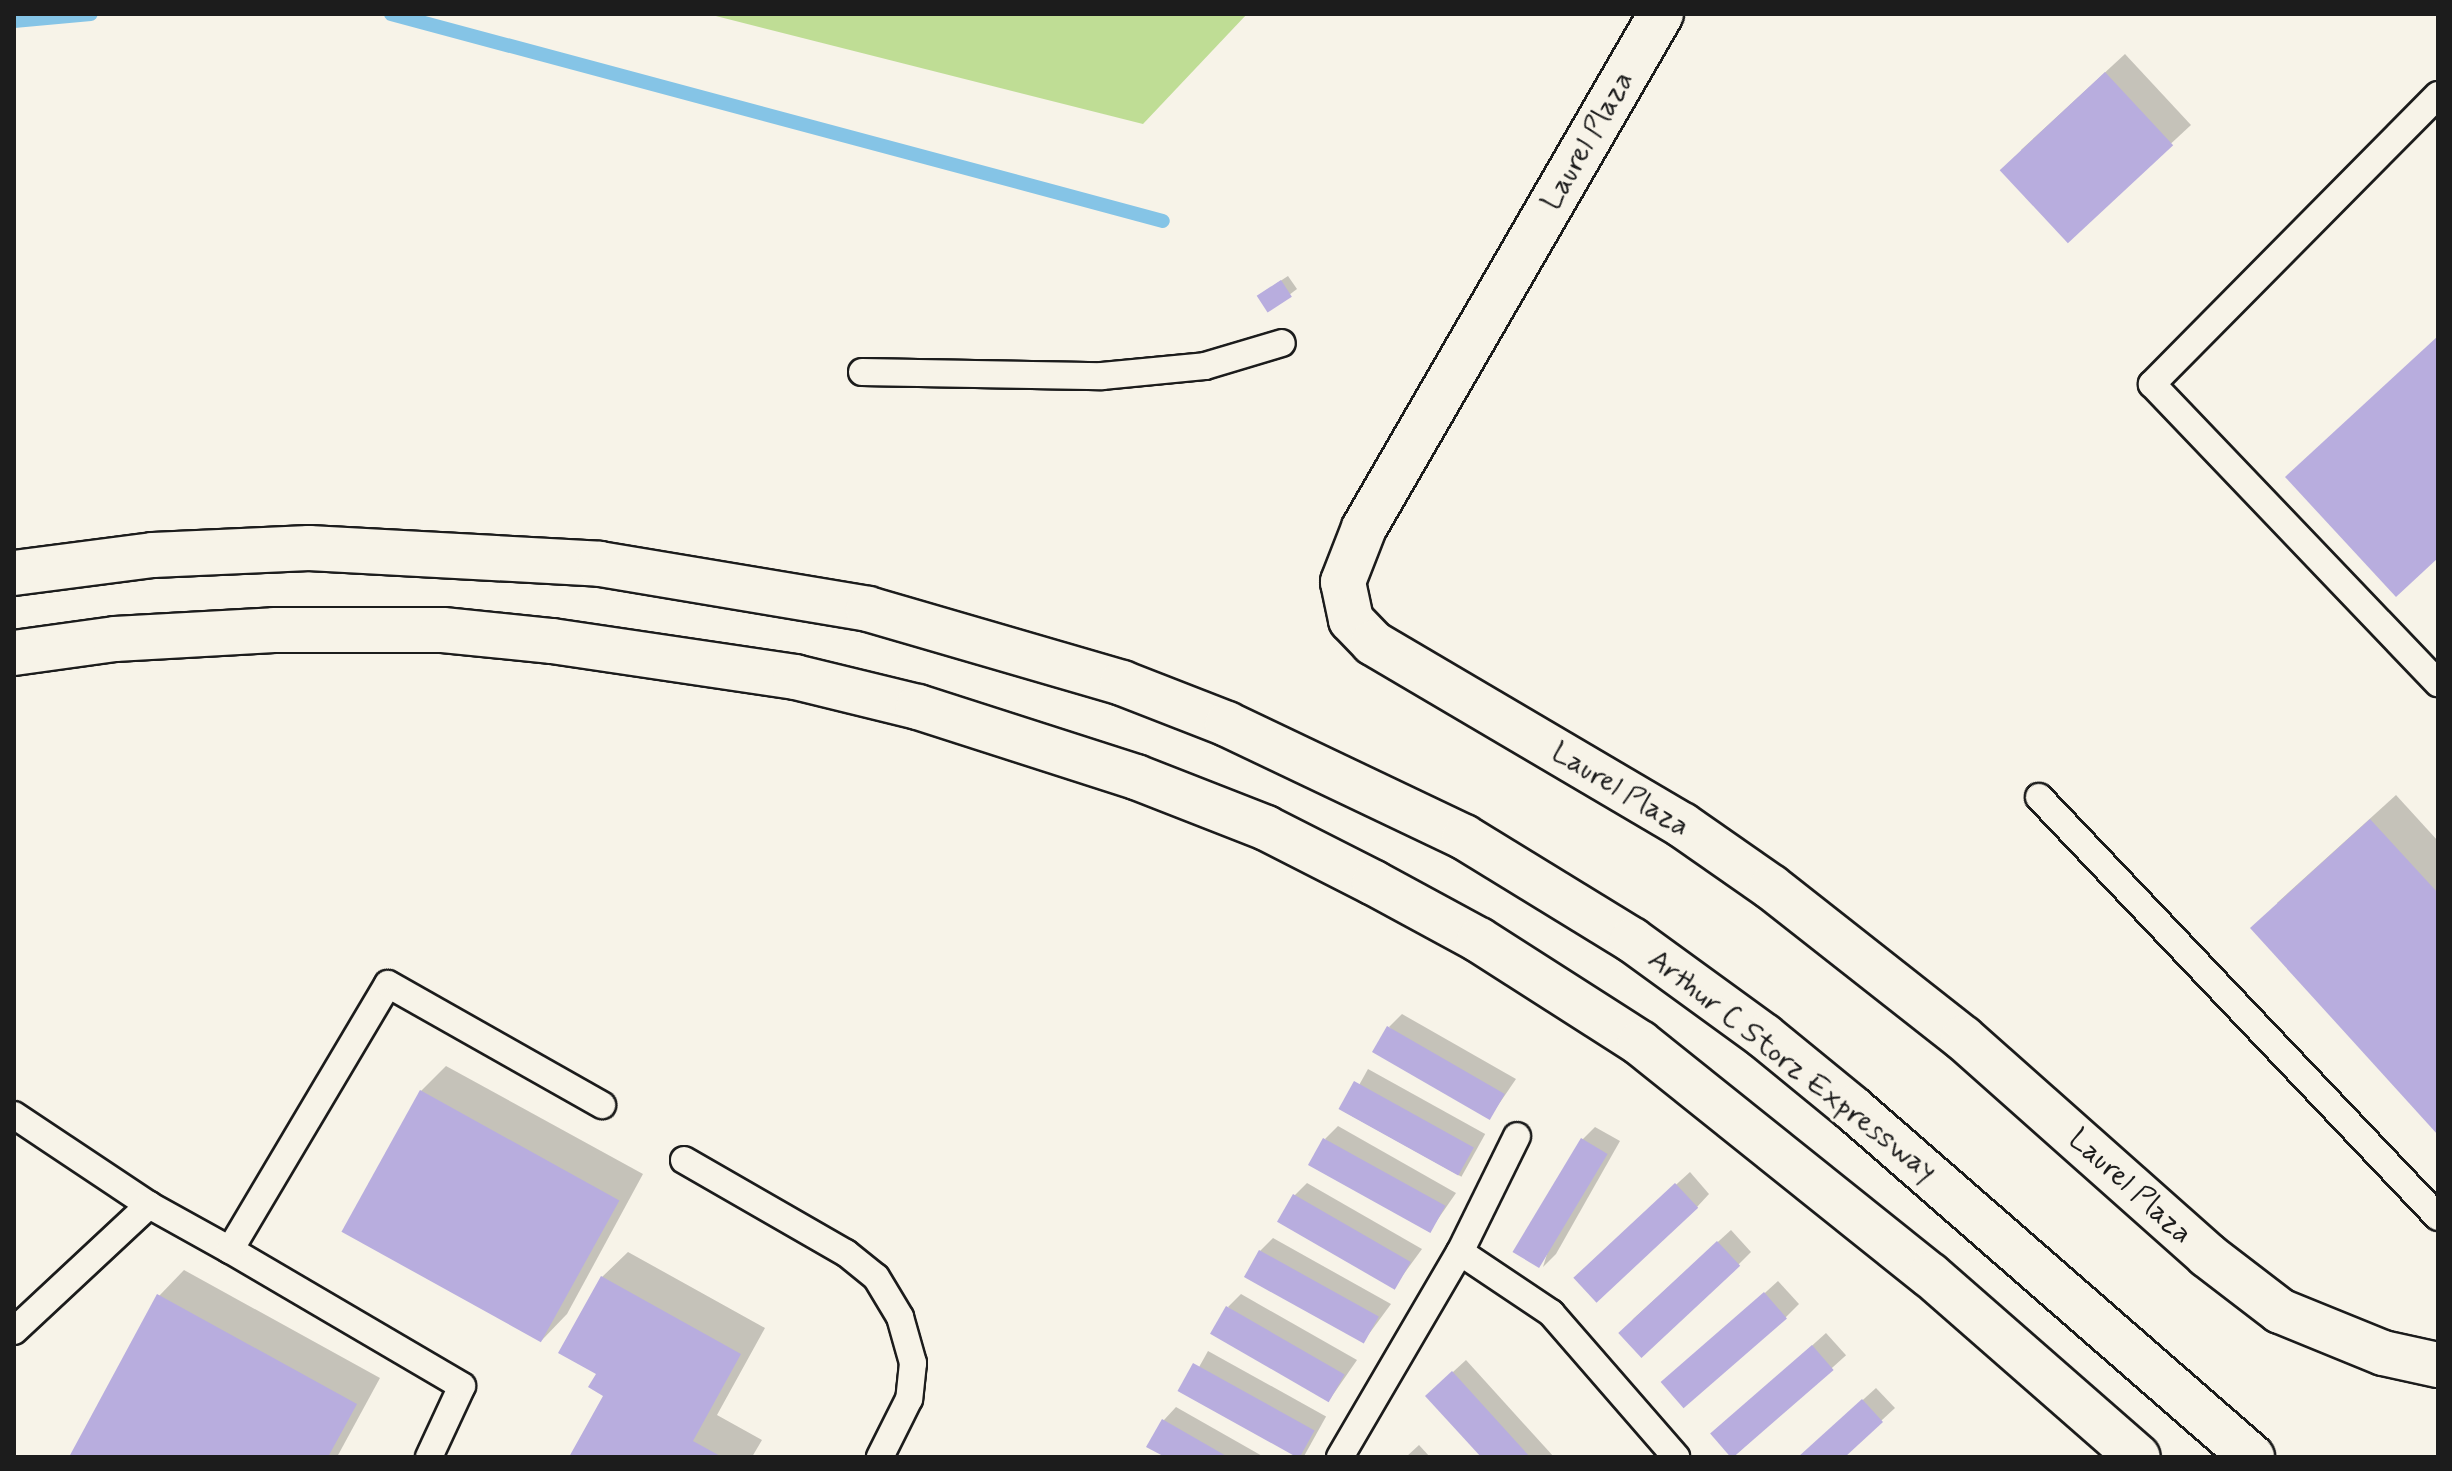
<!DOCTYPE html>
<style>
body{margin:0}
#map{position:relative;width:2452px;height:1471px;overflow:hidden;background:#f7f3e8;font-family:Mynerve,sans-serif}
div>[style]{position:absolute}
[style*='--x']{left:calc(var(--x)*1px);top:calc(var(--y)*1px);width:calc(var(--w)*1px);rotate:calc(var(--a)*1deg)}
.green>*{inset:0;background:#bfdd95}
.shadow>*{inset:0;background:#0003;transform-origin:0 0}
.stream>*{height:14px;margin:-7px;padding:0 7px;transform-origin:7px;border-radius:7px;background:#85c4e6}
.building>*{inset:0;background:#b8adde;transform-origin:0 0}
.roads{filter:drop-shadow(2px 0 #1c1c1c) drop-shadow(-2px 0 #1c1c1c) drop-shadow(0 2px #1c1c1c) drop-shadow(0 -2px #1c1c1c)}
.lane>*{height:26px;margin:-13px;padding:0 13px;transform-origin:13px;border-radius:13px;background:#f7f3e8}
.street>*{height:44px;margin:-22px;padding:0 22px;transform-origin:22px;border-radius:22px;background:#f7f3e8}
.highway>*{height:44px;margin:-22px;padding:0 22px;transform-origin:22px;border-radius:22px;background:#f7f3e8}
span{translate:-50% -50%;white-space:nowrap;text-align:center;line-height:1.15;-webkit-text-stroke:6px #f7f3e8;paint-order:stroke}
.street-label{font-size:30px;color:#1c1c1c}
.frame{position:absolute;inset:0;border:16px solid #1c1c1c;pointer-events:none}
</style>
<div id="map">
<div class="green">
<i style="clip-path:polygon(708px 14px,1247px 14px,1143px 124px)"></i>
</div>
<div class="shadow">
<i style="clip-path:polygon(2125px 54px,2191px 125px,2067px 240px,2021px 150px)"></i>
<i style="clip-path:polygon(1288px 276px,1297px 289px,1269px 310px,1265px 291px)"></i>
<i style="clip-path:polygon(2396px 795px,2438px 841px,2438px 1132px,2277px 903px)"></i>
<i style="clip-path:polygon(1402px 1014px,1516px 1079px,1490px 1117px,1389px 1027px)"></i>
<i style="clip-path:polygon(446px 1066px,643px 1174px,567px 1314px,542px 1340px,421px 1091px)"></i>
<i style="left:1368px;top:1069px;width:134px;height:49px;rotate:29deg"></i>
<i style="clip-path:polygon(1338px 1126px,1456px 1193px,1429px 1232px,1325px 1139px)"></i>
<i style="clip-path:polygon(1595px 1127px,1620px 1141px,1556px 1254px,1543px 1267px,1582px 1140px)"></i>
<i style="clip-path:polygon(1690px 1172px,1709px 1194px,1697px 1207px,1589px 1264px)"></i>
<i style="clip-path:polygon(1307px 1183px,1422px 1249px,1395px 1286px,1294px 1196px)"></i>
<i style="clip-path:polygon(1731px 1230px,1751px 1252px,1738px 1265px,1632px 1320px)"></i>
<i style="clip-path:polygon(1273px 1238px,1391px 1304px,1363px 1342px,1260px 1251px)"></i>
<i style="clip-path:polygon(628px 1252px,765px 1328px,717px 1415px,762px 1440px,752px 1457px,571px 1457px,606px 1395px,598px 1373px,602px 1277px)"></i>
<i style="clip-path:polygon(184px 1270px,380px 1378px,337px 1457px,71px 1457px,159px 1296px)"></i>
<i style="clip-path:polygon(1778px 1281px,1799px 1304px,1786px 1317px,1678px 1372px)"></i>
<i style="clip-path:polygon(1241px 1294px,1357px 1360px,1330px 1399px,1228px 1307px)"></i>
<i style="left:1826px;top:1333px;width:30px;height:151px;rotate:48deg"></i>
<i style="left:1208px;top:1351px;width:135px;height:49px;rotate:29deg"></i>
<i style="clip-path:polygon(1466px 1360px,1554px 1457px,1484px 1457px,1441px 1383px)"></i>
<i style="clip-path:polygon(1876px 1388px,1895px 1408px,1842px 1457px,1800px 1457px)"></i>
<i style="clip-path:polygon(1176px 1407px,1264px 1457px,1169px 1457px,1164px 1420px)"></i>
<i style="clip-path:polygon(1419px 1445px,1430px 1457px,1406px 1457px)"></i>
</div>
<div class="stream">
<i style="--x:391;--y:14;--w:799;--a:15.01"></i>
<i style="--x:14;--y:21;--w:77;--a:-5.2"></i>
</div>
<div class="building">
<i style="left:2105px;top:72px;width:100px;height:144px;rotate:47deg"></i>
<i style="left:1281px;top:280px;width:20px;height:29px;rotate:57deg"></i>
<i style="clip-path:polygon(2438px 336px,2438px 558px,2396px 597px,2285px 477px)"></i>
<i style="clip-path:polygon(2370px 819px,2438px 893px,2438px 1135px,2250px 928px)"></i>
<i style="left:1387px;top:1026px;width:136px;height:30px;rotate:30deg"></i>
<i style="left:1354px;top:1081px;width:137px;height:32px;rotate:29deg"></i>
<i style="left:420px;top:1090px;width:228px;height:162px;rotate:29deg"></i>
<i style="left:1323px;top:1138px;width:140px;height:31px;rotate:29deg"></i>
<i style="left:1581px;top:1138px;width:31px;height:133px;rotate:31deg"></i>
<i style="left:1675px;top:1183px;width:34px;height:139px;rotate:47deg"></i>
<i style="left:1293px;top:1194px;width:136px;height:32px;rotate:30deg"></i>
<i style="left:1717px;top:1241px;width:34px;height:135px;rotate:47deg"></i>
<i style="left:1259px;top:1250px;width:137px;height:31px;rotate:29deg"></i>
<i style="clip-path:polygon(601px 1276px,741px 1354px,693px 1441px,722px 1457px,569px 1457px,603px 1396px,588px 1387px,596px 1374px,558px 1353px)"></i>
<i style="left:1764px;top:1292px;width:35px;height:137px;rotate:49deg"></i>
<i style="clip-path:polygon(157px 1294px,357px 1404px,328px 1457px,69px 1457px)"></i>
<i style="left:1226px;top:1306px;width:137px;height:32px;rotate:30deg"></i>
<i style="left:1812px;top:1345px;width:33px;height:135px;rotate:49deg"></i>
<i style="left:1193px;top:1363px;width:139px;height:32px;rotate:29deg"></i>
<i style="clip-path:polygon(1452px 1371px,1530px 1457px,1481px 1457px,1425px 1396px)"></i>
<i style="clip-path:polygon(1862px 1399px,1883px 1422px,1845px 1457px,1798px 1457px)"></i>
<i style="clip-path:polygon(1162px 1419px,1228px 1457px,1165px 1457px,1146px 1447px)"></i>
</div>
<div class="roads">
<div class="lane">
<i style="--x:2438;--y:95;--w:407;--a:134.7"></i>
<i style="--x:2152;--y:384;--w:414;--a:46.3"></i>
<i style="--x:862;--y:372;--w:240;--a:1"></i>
<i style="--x:1102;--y:376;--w:103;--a:-5.5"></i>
<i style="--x:1205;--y:366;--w:80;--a:-16.6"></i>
<i style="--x:2039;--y:797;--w:579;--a:46.47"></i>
<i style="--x:14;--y:1115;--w:162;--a:33.7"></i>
<i style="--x:149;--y:1205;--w:93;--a:29.1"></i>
<i style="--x:684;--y:1160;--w:187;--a:29.9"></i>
<i style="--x:846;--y:1253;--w:38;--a:39"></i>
<i style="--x:876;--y:1277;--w:47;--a:59"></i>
<i style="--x:900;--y:1317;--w:48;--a:74.2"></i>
<i style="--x:913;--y:1363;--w:36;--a:96"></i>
<i style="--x:909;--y:1399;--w:65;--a:116.6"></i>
<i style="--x:1460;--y:1252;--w:129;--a:-63.8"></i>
<i style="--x:14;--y:1331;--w:185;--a:-43"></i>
<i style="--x:429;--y:1457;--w:78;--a:-65.1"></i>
<i style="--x:462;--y:1386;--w:269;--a:-149.6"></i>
<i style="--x:230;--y:1250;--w:309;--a:-59.3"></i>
<i style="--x:388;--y:984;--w:246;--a:29.5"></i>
<i style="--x:1340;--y:1457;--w:238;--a:-59.7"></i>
<i style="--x:1460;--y:1252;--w:110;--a:33.8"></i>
<i style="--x:1551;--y:1313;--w:191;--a:49"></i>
</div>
<div class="street">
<i style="--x:1661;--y:14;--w:594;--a:120.02"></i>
<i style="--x:1364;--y:528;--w:58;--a:111.3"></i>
<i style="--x:1343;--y:582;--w:39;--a:78"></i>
<i style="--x:1351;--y:620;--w:32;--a:46"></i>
<i style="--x:1373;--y:643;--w:359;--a:30.5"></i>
<i style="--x:1682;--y:825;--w:108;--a:34.9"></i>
<i style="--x:1771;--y:887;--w:244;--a:38.2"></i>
<i style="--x:1963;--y:1038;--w:327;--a:41.6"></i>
<i style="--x:2207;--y:1255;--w:92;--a:37.5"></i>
<i style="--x:2280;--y:1311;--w:111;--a:22.2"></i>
<i style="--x:2383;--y:1353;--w:56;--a:12.3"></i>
</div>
<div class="highway">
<i style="--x:14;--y:573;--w:140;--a:-7.4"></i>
<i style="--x:153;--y:555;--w:156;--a:-2.6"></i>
<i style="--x:309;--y:548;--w:291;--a:3.1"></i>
<i style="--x:600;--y:564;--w:272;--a:9.5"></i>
<i style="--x:868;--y:609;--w:265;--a:16.2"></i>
<i style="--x:1122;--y:683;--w:113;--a:21.3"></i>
<i style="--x:1227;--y:724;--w:263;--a:25.5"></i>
<i style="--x:1464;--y:837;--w:197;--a:31.5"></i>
<i style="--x:1632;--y:940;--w:163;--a:36"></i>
<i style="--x:1764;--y:1036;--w:114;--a:39.3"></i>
<i style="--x:1852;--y:1108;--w:531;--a:41.1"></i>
<i style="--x:14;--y:653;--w:102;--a:-7.9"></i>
<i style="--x:115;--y:639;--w:159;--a:-3.2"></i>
<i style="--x:274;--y:630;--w:169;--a:0"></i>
<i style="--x:443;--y:630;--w:110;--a:5.8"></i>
<i style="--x:552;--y:641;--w:246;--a:8.4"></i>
<i style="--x:795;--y:677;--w:127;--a:13.7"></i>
<i style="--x:918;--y:707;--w:229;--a:17.8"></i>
<i style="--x:1136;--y:777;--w:140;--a:21.4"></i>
<i style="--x:1266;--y:828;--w:121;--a:27"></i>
<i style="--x:1374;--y:883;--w:119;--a:28.5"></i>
<i style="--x:1479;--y:940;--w:191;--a:32.6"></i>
<i style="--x:1640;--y:1043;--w:371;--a:38.7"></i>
<i style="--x:1930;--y:1275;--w:276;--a:41.2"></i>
</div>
</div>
<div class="street-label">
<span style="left:1588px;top:141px;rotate:-60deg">Laurel Plaza</span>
<span style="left:1620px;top:790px;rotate:31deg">Laurel Plaza</span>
<span style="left:1792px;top:1066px;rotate:38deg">Arthur C Storz Expressway</span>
<span style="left:2130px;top:1187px;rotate:42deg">Laurel Plaza</span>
</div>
<div class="frame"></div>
</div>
